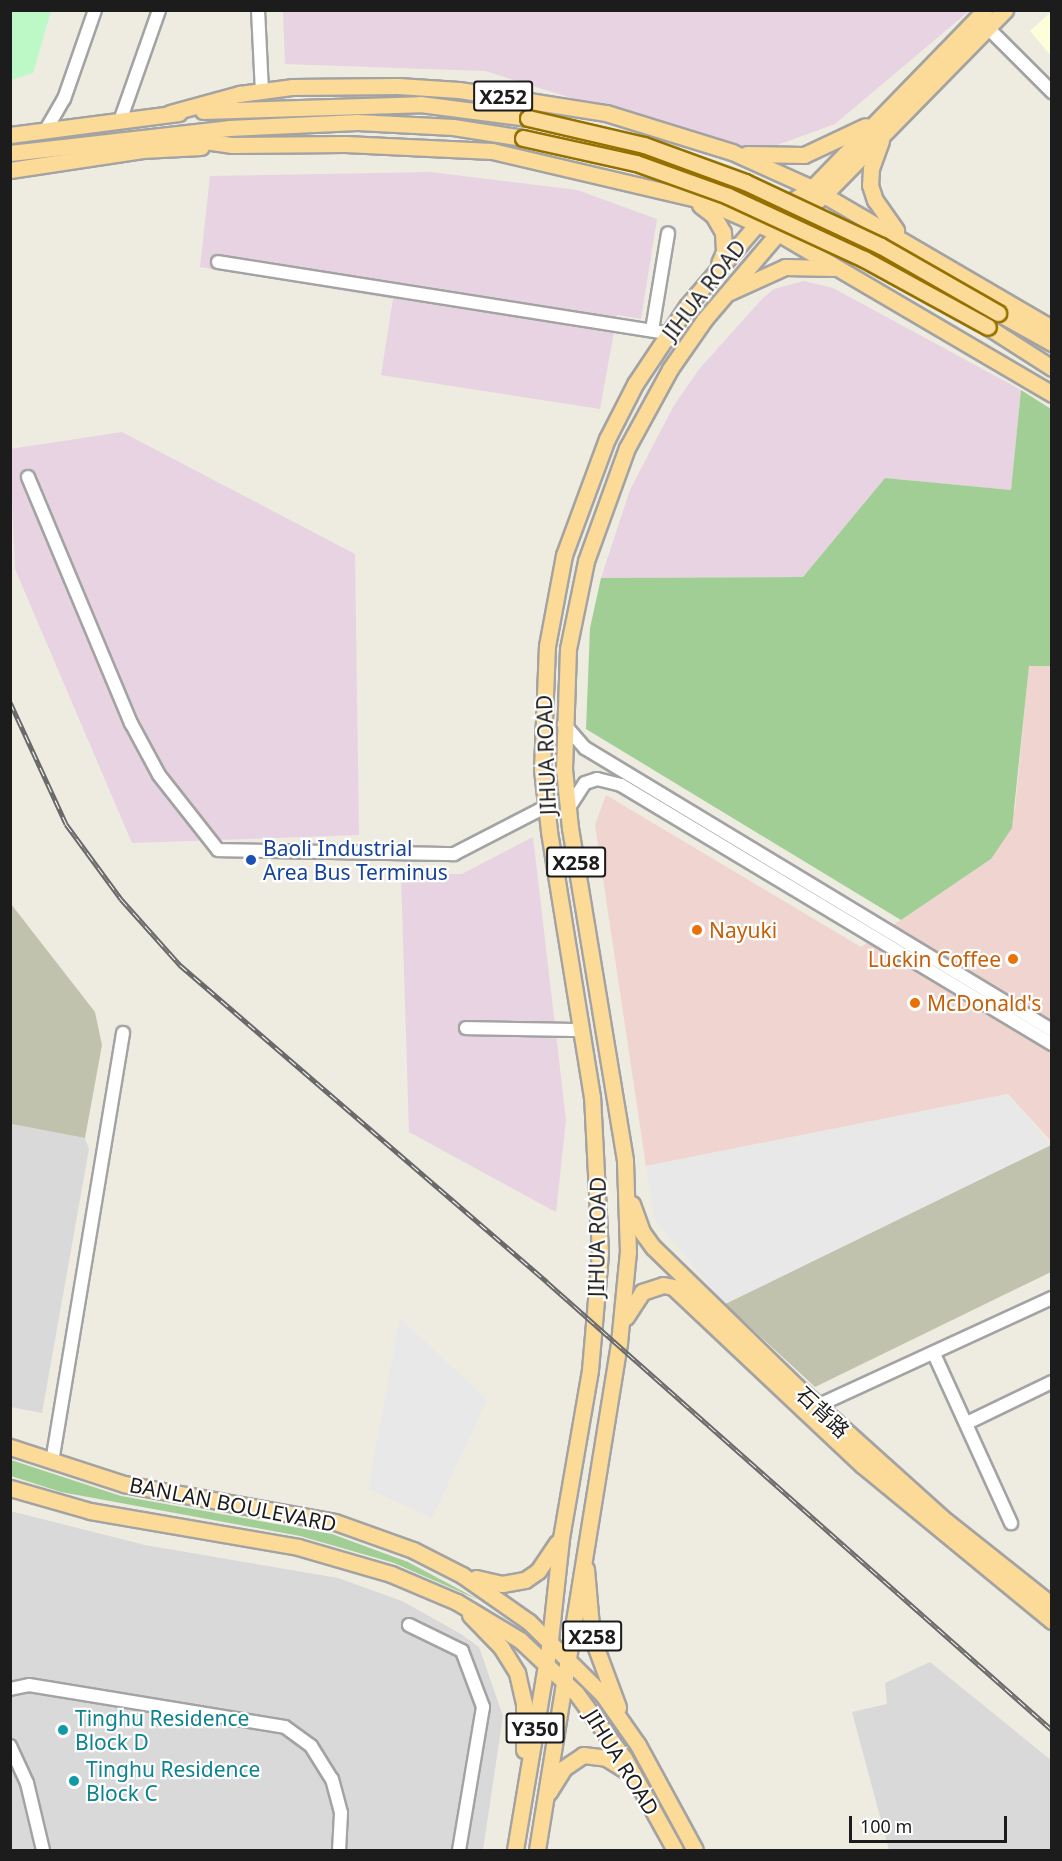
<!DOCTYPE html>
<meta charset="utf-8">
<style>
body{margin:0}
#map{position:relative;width:1062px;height:1861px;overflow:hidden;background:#eeebe1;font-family:"Noto Sans","Noto Sans SC",sans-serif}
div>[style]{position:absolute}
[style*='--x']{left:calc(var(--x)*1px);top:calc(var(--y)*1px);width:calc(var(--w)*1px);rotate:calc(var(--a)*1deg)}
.residential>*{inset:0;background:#dad9d9}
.commercial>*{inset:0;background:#efd4d0}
.industrial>*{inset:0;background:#e7d3e1}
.education>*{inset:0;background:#fcffd9}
.construction>*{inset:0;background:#c0c2ad}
.forest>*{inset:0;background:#a1ce95}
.park>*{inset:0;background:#bdf9c7}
.parking>*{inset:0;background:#e8e8e8}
.roads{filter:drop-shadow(2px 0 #a3a3a3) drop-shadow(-2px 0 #a3a3a3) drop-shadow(0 2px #a3a3a3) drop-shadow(0 -2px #a3a3a3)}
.minor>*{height:12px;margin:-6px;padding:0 6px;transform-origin:6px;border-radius:6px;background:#fff}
.major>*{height:15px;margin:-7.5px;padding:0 7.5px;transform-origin:7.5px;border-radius:7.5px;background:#fcda98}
.rail>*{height:5px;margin-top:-2.5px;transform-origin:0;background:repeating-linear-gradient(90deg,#fff 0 9px,#6a6a6a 0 18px);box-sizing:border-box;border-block:2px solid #6a6a6a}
.bridges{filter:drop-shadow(2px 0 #947000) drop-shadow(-2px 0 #947000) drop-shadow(0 2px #947000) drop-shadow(0 -2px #947000)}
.major-bridge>*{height:15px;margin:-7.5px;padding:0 7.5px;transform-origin:7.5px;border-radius:7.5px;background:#fcda98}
.dots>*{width:16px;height:16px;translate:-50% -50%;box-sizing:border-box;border:3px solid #fff;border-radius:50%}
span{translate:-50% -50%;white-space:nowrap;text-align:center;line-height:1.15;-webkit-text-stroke:4.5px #fff;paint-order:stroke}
.shield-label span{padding:2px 4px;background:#fff;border:2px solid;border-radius:4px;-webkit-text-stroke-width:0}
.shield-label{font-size:20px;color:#1c1c1c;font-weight:700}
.street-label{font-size:21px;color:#1c1c1c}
.transit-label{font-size:21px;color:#164399}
.left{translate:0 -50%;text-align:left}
.food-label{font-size:21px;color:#c56008}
.right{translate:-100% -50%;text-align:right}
.culture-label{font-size:21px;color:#0d838f}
.frame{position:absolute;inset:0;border:12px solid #1c1c1c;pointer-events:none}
.scale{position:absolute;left:849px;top:1816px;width:158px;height:27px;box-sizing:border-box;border:3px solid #1c1c1c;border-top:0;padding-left:8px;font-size:18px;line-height:21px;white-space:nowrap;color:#1c1c1c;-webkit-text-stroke:4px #fff;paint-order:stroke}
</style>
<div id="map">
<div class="residential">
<i style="clip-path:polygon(10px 1124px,85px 1138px,89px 1149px,42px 1413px,11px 1407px)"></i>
<i style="clip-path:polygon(10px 1511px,145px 1545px,338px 1578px,402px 1601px,461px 1634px,479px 1647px,503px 1716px,483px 1850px,11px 1850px)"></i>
<i style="clip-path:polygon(930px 1662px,1051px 1760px,1051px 1850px,889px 1850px,852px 1712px,887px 1704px,885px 1683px)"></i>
</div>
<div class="commercial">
<i style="clip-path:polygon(1029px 665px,1051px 666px,1051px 1141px,1008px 1094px,646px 1166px,595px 825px,606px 795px,861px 947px,991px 859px,1015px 809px)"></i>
</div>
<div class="industrial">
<i style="clip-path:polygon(283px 11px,969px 11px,835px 124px,752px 154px,485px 71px,285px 64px)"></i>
<i style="clip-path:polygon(430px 172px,577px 190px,657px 219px,641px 319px,617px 315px,600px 409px,381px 375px,393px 299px,200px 267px,210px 176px)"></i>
<i style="clip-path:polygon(804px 281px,833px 288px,1021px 390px,1011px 490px,885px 478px,803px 577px,601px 578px,630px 490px,673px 407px,700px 368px,762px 299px,774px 289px)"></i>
<i style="clip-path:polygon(122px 432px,355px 554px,359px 835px,132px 843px,15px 569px,10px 449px)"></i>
<i style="clip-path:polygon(533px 837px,566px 1120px,556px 1212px,409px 1132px,401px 874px,462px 874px)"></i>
</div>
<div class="education">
<i style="clip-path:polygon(1052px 11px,1052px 56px,1051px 56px,1030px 31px)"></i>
</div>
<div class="construction">
<i style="clip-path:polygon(11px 904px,95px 1012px,102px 1045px,85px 1138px,11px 1124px)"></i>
<i style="clip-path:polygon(1051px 1145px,1051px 1272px,815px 1387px,725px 1304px)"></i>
</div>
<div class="forest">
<i style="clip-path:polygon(1021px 390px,1051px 409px,1051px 666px,1029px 666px,1012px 828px,991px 859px,901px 920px,586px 729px,590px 628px,601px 578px,803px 577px,885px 478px,1011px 490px)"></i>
<i style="clip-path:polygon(11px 1460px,121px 1496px,332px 1534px,408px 1562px,479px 1600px,394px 1563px,300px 1536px,61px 1492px,11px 1476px)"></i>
</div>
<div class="park">
<i style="clip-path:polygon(10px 11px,51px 11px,33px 73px,11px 80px)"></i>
</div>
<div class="parking">
<i style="clip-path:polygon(1008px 1094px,1051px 1145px,725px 1304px,654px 1219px,646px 1166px)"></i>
<i style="clip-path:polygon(400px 1318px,487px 1400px,432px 1518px,368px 1489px)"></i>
</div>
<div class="roads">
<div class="minor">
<i style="--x:258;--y:10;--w:81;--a:87.2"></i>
<i style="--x:988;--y:28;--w:91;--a:45"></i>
<i style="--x:120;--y:121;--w:118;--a:-70.6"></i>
<i style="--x:47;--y:128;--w:34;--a:-60"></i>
<i style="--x:64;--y:99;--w:94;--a:-70.8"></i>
<i style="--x:218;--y:262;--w:455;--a:9"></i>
<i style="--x:652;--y:330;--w:98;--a:-80.6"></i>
<i style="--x:28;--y:477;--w:267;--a:67.3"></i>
<i style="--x:131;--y:723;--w:59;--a:61.7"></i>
<i style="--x:159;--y:775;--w:95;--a:51.8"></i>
<i style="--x:218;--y:850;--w:236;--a:1"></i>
<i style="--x:454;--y:854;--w:102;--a:-27.3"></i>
<i style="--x:564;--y:724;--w:32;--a:49"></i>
<i style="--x:585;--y:748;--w:546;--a:31.13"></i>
<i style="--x:568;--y:809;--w:31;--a:-57"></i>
<i style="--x:585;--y:783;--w:13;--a:-18"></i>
<i style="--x:597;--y:779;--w:25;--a:14"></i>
<i style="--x:621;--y:785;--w:503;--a:31"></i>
<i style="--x:466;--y:1028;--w:116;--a:1"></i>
<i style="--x:934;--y:1354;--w:186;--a:65.5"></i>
<i style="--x:817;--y:1406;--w:259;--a:-24.7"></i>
<i style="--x:967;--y:1423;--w:94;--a:-25.8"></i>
<i style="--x:52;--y:1462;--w:435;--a:-80.6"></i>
<i style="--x:409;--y:1625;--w:59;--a:26.1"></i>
<i style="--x:462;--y:1651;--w:60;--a:69.4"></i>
<i style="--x:483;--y:1707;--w:145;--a:99.5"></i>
<i style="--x:10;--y:1689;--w:19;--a:-12"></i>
<i style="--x:29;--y:1685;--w:259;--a:9.3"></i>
<i style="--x:285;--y:1727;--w:32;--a:36"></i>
<i style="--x:311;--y:1746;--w:39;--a:58"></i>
<i style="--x:332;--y:1779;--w:35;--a:75"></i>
<i style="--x:341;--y:1813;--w:37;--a:93"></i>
<i style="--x:10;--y:1746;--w:41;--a:65.3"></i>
<i style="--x:27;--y:1783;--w:69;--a:76.6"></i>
</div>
<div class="major">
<i style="--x:203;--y:111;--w:217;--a:-1.8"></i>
<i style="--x:420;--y:104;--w:109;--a:7.4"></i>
<i style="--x:170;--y:113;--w:72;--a:-15.4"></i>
<i style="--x:239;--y:94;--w:53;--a:-7.5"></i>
<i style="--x:292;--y:87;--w:106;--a:-0.5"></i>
<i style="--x:398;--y:86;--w:61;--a:3.8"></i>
<i style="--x:459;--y:90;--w:149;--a:8.9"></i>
<i style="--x:606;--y:113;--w:132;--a:17.2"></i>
<i style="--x:732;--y:152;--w:88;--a:24.2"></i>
<i style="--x:812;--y:188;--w:278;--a:30.3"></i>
<i style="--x:10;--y:135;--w:170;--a:-7.4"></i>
<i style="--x:170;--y:136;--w:63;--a:8.3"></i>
<i style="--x:232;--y:145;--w:113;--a:-0.5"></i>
<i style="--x:345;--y:144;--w:147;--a:2.7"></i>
<i style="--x:492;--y:151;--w:219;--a:13.2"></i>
<i style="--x:705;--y:201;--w:80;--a:23.7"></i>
<i style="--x:778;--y:233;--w:318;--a:30.4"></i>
<i style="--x:881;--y:141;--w:29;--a:110"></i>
<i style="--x:871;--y:168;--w:17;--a:93"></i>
<i style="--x:870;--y:185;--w:16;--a:72"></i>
<i style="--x:875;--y:200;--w:37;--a:55"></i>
<i style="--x:10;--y:153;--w:220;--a:-6.5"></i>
<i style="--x:229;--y:128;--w:128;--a:-2.7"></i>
<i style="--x:357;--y:122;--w:96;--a:3"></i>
<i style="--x:453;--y:127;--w:71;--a:8.9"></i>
<i style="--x:747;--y:154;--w:57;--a:1"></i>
<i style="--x:804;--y:155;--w:68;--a:-25.1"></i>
<i style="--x:10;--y:170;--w:134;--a:-8.6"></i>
<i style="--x:142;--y:150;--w:59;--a:-2.9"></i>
<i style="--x:700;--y:205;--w:16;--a:38"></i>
<i style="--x:713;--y:215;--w:20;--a:60"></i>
<i style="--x:723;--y:232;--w:20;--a:87"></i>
<i style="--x:724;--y:252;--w:12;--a:114"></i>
<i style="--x:730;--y:292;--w:60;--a:-24.4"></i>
<i style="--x:785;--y:267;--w:48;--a:1.2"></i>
<i style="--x:998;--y:313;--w:62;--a:29.1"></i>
<i style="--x:988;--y:327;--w:76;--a:32.6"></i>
<i style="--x:632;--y:1204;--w:30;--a:70"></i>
<i style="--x:642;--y:1232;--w:19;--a:54"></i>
<i style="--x:653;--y:1247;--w:201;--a:44.2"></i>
<i style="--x:797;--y:1387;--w:200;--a:42"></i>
<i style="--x:946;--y:1521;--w:135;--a:38.4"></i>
<i style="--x:626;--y:1317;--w:30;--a:-57"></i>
<i style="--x:642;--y:1292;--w:22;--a:-18"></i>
<i style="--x:663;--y:1285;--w:10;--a:11"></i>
<i style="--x:673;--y:1287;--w:260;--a:43.3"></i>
<i style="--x:862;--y:1465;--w:246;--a:39.4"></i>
<i style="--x:10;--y:1447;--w:120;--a:18"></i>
<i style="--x:124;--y:1484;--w:214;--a:10.2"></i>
<i style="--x:335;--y:1522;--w:83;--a:19.7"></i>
<i style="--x:413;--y:1550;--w:55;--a:27"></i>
<i style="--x:462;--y:1575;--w:82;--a:35"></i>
<i style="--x:529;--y:1622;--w:104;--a:44.6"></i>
<i style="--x:603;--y:1695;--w:61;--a:55"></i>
<i style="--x:638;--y:1745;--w:119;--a:61.5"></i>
<i style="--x:10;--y:1488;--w:83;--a:16"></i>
<i style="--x:90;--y:1511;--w:211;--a:9.8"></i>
<i style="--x:298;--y:1547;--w:97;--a:16.2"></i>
<i style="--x:391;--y:1574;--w:72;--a:23"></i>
<i style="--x:457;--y:1602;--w:74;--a:31.1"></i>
<i style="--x:520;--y:1640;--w:77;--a:43.4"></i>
<i style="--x:576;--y:1693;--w:81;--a:53.6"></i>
<i style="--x:624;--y:1758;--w:105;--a:61"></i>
<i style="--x:586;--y:1569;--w:68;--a:85"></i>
<i style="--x:592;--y:1637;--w:75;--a:69.6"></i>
<i style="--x:476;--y:1578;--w:27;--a:13"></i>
<i style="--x:502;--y:1584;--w:23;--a:-10"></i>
<i style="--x:525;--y:1580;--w:16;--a:-35"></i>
<i style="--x:538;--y:1571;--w:34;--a:-56"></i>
<i style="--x:470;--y:1615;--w:45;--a:45.9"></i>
<i style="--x:501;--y:1647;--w:31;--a:58"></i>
<i style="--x:517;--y:1673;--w:31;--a:77"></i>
<i style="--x:524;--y:1703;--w:47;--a:90"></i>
<i style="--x:549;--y:1792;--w:28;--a:-58"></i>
<i style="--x:564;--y:1768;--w:23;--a:-34"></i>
<i style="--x:583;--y:1755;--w:23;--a:7"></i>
<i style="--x:606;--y:1758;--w:32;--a:32"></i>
<i style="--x:515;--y:1850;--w:213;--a:-80.5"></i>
<i style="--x:550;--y:1640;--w:103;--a:-83.8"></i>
<i style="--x:561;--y:1538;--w:170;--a:-80.2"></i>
<i style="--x:590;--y:1370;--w:117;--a:-85.1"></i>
<i style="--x:600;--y:1253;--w:156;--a:-92.9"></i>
<i style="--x:592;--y:1097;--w:269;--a:-99.2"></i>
<i style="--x:549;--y:831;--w:61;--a:-96.5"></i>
<i style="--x:542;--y:770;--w:124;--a:-87.7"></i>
<i style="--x:547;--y:646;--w:93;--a:-79.4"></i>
<i style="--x:564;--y:555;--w:124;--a:-69.7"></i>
<i style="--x:607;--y:439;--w:62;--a:-63"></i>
<i style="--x:635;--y:384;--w:94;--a:-56.3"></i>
<i style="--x:687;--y:306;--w:108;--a:-49.5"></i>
<i style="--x:757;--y:224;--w:66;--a:-33.2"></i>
<i style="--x:812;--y:188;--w:248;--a:-45.8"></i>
<i style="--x:537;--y:1850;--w:514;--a:-80.81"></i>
<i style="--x:619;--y:1343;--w:91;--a:-84.4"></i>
<i style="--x:628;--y:1252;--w:92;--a:-91.9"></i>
<i style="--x:625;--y:1160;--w:337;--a:-99.4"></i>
<i style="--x:570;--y:828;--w:59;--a:-95.8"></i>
<i style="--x:564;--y:769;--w:120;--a:-88.1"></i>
<i style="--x:568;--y:649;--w:90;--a:-78.4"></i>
<i style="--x:586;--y:561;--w:120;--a:-70.1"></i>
<i style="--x:627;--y:448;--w:90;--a:-61.4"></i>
<i style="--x:670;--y:369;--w:60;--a:-55.2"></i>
<i style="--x:704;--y:320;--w:114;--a:-49.6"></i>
<i style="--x:778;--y:233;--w:60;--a:-39.6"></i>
<i style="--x:824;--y:195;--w:259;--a:-45.6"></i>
</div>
</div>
<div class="rail">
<i style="--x:10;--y:702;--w:134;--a:65.3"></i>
<i style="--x:66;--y:824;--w:93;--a:53.7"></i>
<i style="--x:121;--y:899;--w:89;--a:48.2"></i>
<i style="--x:180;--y:965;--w:485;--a:40.8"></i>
<i style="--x:547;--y:1282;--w:675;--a:41.58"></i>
</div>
<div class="bridges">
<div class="major-bridge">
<i style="--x:528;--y:118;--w:119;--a:13.1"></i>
<i style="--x:644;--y:145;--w:108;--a:20.1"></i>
<i style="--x:745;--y:182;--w:150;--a:25.2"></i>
<i style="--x:881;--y:246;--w:135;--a:29.8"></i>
<i style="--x:523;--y:138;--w:116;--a:12.5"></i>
<i style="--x:636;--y:163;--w:98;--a:19.7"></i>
<i style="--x:728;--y:196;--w:150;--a:24.9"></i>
<i style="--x:864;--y:259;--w:141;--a:28.7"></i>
</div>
</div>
<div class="dots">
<i style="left:251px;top:860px;background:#1a4fb4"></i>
<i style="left:697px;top:930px;background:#e8710a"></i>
<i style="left:1013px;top:959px;background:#e8710a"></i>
<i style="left:915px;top:1003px;background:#e8710a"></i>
<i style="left:63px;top:1730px;background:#0f9aa8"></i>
<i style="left:74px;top:1781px;background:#0f9aa8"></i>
</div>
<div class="shield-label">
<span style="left:503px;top:96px">X252</span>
<span style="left:576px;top:862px">X258</span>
<span style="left:592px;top:1636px">X258</span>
<span style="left:535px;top:1728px">Y350</span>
</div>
<div class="street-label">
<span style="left:704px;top:290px;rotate:-52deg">JIHUA ROAD</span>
<span style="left:546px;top:755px;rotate:-92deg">JIHUA ROAD</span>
<span style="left:597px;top:1237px;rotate:-89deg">JIHUA ROAD</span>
<span style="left:823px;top:1412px;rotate:43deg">石背路</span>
<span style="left:233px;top:1504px;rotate:11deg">BANLAN BOULEVARD</span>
<span style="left:622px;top:1762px;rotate:58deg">JIHUA ROAD</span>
</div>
<div class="transit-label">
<span class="left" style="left:263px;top:860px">Baoli Industrial<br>Area Bus Terminus</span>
</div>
<div class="food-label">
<span class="left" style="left:709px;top:930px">Nayuki</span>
<span class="right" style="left:1001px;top:959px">Luckin Coffee</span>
<span class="left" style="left:927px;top:1003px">McDonald's</span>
</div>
<div class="culture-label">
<span class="left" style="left:75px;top:1730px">Tinghu Residence<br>Block D</span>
<span class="left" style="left:86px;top:1781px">Tinghu Residence<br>Block C</span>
</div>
<div class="frame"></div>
<div class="scale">100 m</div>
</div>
